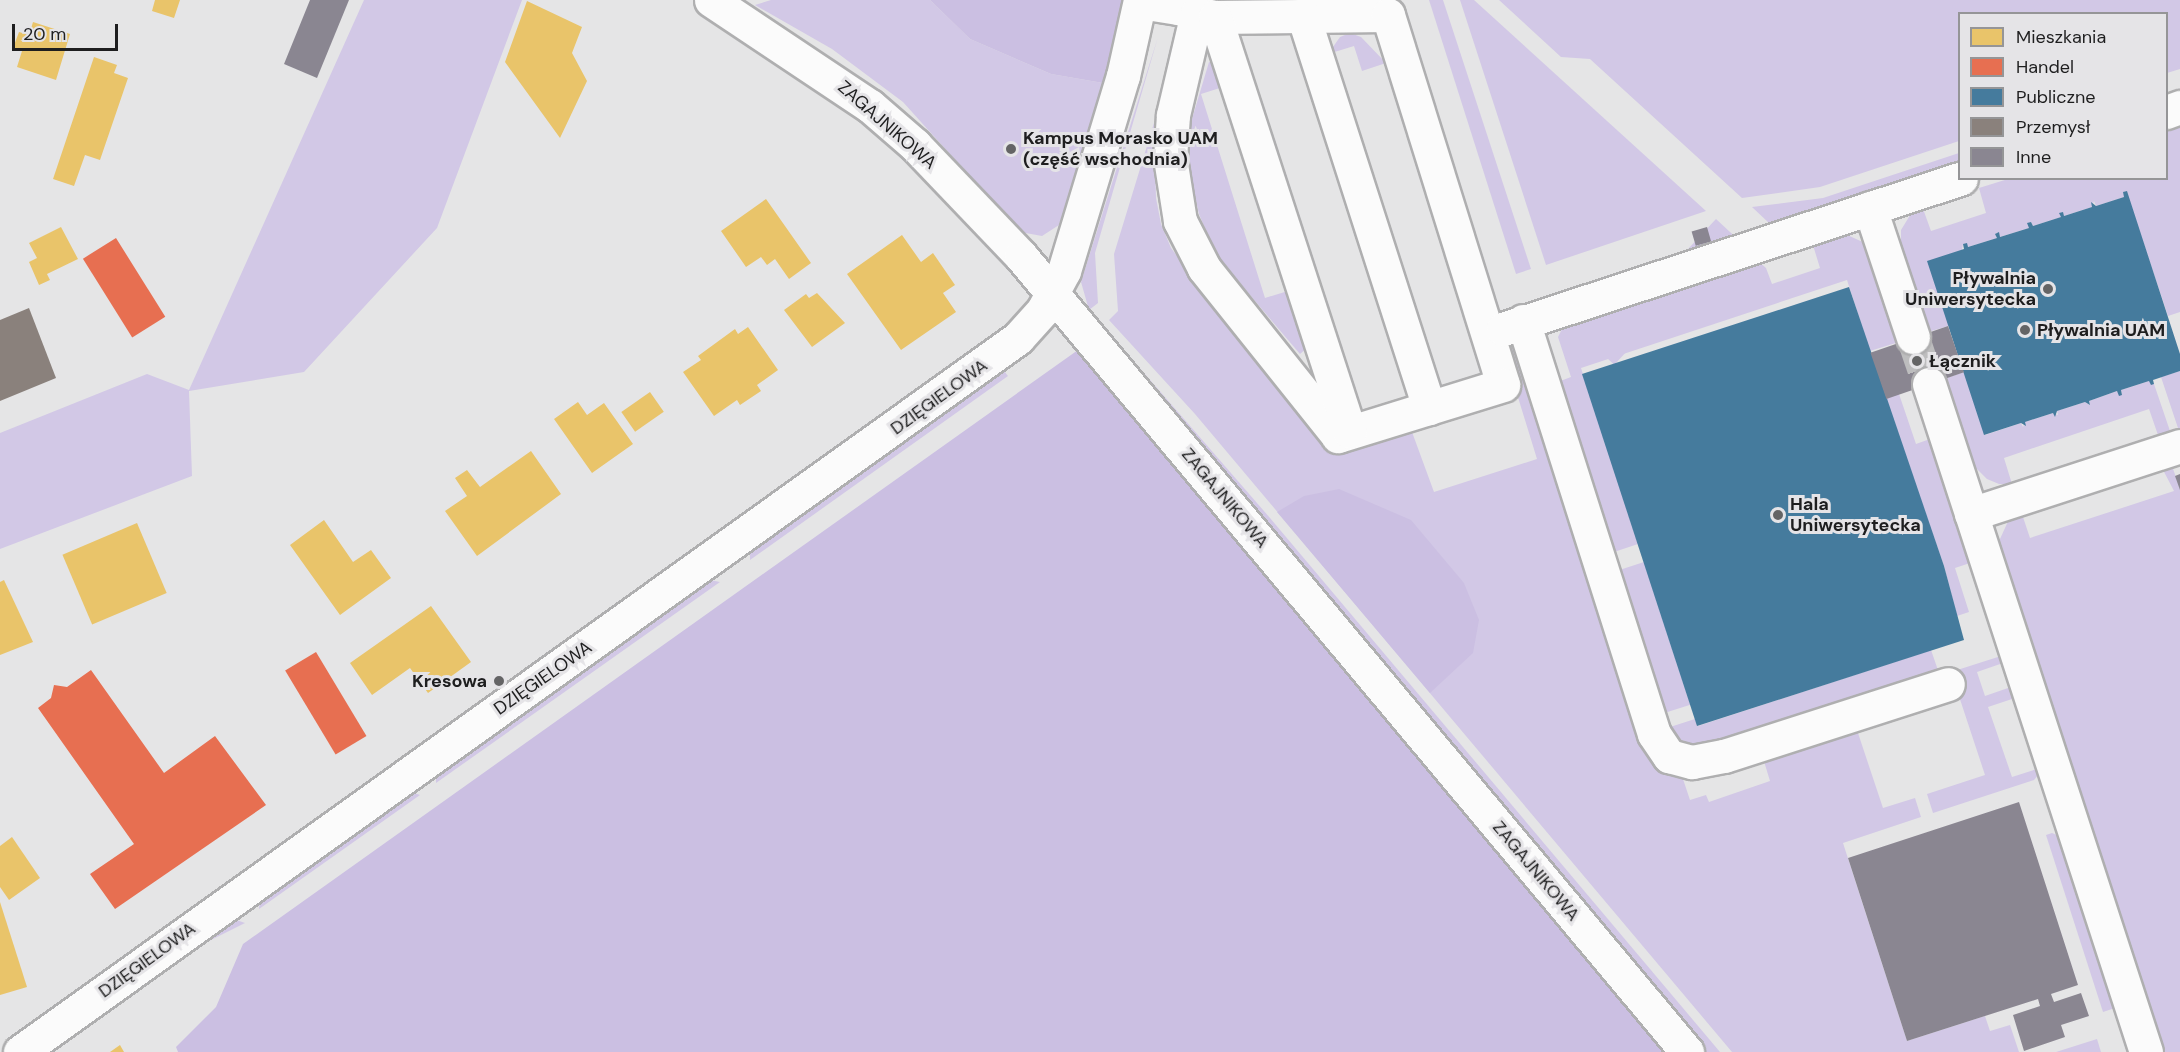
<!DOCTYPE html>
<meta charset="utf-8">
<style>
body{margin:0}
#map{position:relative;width:2180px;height:1052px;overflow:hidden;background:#e5e5e6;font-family:"DM Sans",sans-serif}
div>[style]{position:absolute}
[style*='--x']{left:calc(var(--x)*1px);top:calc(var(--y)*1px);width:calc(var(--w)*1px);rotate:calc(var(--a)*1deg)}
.green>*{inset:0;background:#d2c8e6;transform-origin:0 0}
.forest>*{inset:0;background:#cbbfe2}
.homes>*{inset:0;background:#e9c46a;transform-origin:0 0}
.shops>*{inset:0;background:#e76f51;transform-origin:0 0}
.public>*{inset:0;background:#457b9d}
.industry>*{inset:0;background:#8a817c}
.building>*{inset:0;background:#8a8691;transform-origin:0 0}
.minor-tunnel>*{height:33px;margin-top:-16.5px;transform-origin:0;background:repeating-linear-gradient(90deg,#bdbdbe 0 33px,transparent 0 49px)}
.roads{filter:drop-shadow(2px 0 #afafb0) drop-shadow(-2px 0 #afafb0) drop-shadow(0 2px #afafb0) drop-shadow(0 -2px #afafb0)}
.minor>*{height:33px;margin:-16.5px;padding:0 16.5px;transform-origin:16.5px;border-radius:16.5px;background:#fbfbfb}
.dots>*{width:16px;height:16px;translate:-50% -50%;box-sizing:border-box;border:3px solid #e5e4e7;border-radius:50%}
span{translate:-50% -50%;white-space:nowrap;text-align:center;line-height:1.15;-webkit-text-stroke:6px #e5e4e7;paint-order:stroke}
.street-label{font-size:18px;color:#1e1e1f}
.poi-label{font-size:18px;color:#1e1e1f;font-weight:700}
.left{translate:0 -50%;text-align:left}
.right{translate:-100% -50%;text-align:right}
.legend{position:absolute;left:1958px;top:12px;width:210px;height:168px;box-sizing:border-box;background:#e5e4e7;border:2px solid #959597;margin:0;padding:8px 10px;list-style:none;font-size:18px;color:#1e1e1f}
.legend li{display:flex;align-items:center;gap:12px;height:30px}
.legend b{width:30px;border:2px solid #959597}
.scale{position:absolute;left:12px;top:24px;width:106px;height:27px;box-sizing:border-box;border:3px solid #1e1e1f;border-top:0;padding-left:8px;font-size:18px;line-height:21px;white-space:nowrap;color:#1e1e1f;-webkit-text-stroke:4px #e5e4e7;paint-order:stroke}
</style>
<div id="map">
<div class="green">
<i style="clip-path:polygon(364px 0,522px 0,437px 228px,304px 372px,189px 391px,192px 476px,0 549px,0 433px,147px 374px,189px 390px)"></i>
<i style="clip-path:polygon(771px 0,930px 0,970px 39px,1051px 74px,1103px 83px,1059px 225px,1042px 236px,1020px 232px,903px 102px,832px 49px,755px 5px)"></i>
<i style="clip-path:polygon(1429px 0,1443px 0,1531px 269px,1516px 274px)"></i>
<i style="clip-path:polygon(1460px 0,1474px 0,1706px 211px,1546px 265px)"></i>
<i style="clip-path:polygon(1499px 0,2180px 0,2180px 69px,2167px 73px,2166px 14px,1960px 14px,1959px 141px,1820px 187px,1742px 198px,1590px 59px,1561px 57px)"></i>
<i style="clip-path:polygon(1350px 33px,1361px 37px,1386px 63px,1362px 71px,1354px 46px,1328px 54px,1340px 37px)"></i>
<i style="clip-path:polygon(1158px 37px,1095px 253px,1098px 303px,1089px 310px,1081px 282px)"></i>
<i style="clip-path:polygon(1209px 62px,1213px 63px,1223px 87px,1201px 94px,1265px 298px,1288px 291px,1307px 348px,1300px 354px,1216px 255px,1199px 214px,1189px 170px,1189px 129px)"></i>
<i style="clip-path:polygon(2180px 122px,2180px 312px,2168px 316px,2126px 191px,2124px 197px,2096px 206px,2094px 201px,2092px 207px,2064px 216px,2062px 212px,2061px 217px,2033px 226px,2031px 222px,2029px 228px,2000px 237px,1996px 233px,1997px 238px,1968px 247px,1963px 244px,1948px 326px,1928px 332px,1919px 325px,1919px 300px,1901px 242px,1901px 230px,1912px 212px,1922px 206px,1931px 231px,1986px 213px,1979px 188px,2008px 179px,2166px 178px,2167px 126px)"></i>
<i style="clip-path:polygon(1154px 123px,1156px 198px,1161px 224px,1171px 248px,1218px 311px,1336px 453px,1403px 432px,1412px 432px,1434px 492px,1537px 459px,1508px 365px,1505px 343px,1513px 342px,1660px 766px,1683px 779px,1690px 800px,1706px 795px,1709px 802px,1770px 781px,1763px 758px,1856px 727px,1883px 808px,1915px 798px,1921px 817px,1843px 843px,1907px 1041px,1985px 1016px,1990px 1031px,2010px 1025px,2019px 1052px,1732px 1052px,1195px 414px,1109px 320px,1118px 311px,1114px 254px)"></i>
<i style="clip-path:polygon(1959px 153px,1959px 162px,1770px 224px,1752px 207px,1823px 198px)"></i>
<i style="left:1716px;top:219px;width:25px;height:176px;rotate:43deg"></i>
<i style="clip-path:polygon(1845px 234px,1865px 243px,1899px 342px,1870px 351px,1847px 280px,1581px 368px,1638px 544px,1611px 553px,1555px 383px,1571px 377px,1558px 337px,1565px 323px,1758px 261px,1766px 268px,1772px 284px,1820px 268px,1812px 242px)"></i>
<i style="clip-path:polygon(1118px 343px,1270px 518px,1720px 1052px,1704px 1052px)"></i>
<i style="clip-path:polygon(1004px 371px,1008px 376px,750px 560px,750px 551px)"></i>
<i style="clip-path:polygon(2180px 371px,2180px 428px,2178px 428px,2161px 377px)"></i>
<i style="clip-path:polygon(1964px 372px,1985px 435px,2021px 423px,2023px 427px,2025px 422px,2053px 413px,2058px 415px,2057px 411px,2085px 402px,2090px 405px,2089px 401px,2117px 391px,2122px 395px,2121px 390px,2149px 381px,2154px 384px,2170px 431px,2158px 435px,2149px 409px,2004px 458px,2012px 484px,1999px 484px,1987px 479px,1974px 466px,1959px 417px,1942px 396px,1944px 379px)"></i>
<i style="clip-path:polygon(1899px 394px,1916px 444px,1930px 439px,1970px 563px,1955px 568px,1969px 612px,1957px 616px,1944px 566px,1885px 398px)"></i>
<i style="clip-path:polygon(2171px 463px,2180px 489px,2180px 1052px,2164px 1052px,2000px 552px,2000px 539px,2010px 517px,2021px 511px,2030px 538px,2174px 491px,2161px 466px)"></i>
<i style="left:1644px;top:562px;width:150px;height:29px;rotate:72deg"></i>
<i style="clip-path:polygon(710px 580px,720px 582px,436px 783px,436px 775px)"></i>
<i style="clip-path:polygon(1931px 650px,1940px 676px,1719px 748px,1688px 747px,1667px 728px,1695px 719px,1698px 726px)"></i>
<i style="clip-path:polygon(2001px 656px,2003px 663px,1977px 672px,1985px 696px,2011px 687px,2015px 698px,1988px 707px,2012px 777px,2037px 769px,2039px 774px,2034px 780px,1933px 813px,1927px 794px,1985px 775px,1951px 672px)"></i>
<i style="clip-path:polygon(411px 792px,420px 795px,259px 909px,260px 898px)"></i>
<i style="clip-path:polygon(2052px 833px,2059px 836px,2115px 1008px,2103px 1012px,2046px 835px)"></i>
<i style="clip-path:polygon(231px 918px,245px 923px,181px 955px)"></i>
<i style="clip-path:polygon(2097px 1039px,2101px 1052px,2056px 1052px)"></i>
</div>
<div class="forest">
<i style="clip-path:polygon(930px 0,1122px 0,1103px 83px,1051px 74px,970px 39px)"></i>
<i style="clip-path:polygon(1078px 350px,1667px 1052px,178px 1052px,176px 1047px,216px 1007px,243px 944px)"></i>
<i style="clip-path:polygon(1339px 489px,1411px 520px,1464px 583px,1479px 620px,1473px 653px,1430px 693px,1277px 512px,1304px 496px)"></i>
</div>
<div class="homes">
<i style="clip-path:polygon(155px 0,180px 0,174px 18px,152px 11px)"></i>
<i style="clip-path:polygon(527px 1px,582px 27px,572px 53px,587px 81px,560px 138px,505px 62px)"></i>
<i style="clip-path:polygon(33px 22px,70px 34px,56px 80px,17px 67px,22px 51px,13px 48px,19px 32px,29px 35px)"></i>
<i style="clip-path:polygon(94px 57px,117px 65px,114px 73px,128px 78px,100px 160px,85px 155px,74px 186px,53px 179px)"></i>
<i style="clip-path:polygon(766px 199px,811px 263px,789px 279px,775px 259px,767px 265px,761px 257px,746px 267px,721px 231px)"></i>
<i style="clip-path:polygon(61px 227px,78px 259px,47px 274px,50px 280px,39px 285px,29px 262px,37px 258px,29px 243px)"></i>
<i style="clip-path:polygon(902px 235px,921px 262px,933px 253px,955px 285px,943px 293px,956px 312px,901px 350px,847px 274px)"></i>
<i style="clip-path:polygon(817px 293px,845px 323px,812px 347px,784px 310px,806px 294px,809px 298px)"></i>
<i style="clip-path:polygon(748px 327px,778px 370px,757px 385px,761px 391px,740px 405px,737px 400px,714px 416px,683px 372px,701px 360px,698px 356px,735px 329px,738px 334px)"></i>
<i style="left:650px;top:392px;width:24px;height:35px;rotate:55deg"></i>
<i style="clip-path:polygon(578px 402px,587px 415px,604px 403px,633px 444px,592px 473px,554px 419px)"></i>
<i style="clip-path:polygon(531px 451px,561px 494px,477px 556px,445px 511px,467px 496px,455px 478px,467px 470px,480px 487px)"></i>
<i style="clip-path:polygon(324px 520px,353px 562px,371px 550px,391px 578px,340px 615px,290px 545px)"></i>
<i style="left:137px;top:523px;width:76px;height:81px;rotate:67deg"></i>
<i style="clip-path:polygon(4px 580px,33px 642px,0 655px,0 582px)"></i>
<i style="clip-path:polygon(431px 606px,471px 662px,428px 693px,410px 668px,372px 695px,350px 663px)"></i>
<i style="clip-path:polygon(12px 837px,40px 878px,9px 900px,0 887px,0 846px)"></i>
<i style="clip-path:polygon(0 902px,27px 987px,0 995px)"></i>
<i style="clip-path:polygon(120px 1045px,124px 1052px,110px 1052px)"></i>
</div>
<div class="shops">
<i style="left:116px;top:238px;width:93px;height:39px;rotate:58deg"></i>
<i style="left:316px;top:652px;width:98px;height:36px;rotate:59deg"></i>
<i style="clip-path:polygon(91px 670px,164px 773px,215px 736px,266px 805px,115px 909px,90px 874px,134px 844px,38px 708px,51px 698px,54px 685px,67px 687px)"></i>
</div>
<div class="public">
<i style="clip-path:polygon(2127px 191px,2180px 354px,2180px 371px,2153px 380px,2154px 384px,2151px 385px,2149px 381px,2121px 390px,2122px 395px,2119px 396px,2117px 391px,2089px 401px,2090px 405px,2085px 402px,2057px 411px,2055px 417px,2053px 413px,2025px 422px,2026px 426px,2021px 423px,1984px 435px,1927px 261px,1964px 249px,1963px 244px,1967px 243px,1968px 247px,1997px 238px,1995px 234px,1999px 232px,2000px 237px,2029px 228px,2027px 223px,2031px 222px,2033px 226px,2061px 217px,2059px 213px,2063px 212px,2064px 216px,2092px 207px,2091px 202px,2096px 206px,2124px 197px,2123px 192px)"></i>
<i style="clip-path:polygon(1849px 287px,1944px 566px,1964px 640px,1697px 726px,1582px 374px)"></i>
</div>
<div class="industry">
<i style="clip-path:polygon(29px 308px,56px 378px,0 401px,0 320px)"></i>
</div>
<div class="building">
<i style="clip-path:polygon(310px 0,349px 0,317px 78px,284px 64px)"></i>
<i style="left:1707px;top:227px;width:15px;height:16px;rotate:74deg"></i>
<i style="left:1948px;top:326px;width:49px;height:82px;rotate:71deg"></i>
<i style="clip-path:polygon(2180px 474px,2180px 490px,2175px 476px)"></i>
<i style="clip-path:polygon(2019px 802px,2078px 985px,2051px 994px,2054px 1002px,2081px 993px,2089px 1016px,2061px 1025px,2065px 1037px,2024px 1051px,2013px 1015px,2040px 1006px,2038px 999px,1907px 1041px,1848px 858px)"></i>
</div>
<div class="minor-tunnel">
<i style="--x:1913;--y:337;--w:50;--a:71.2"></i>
</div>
<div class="roads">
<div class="minor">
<i style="--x:711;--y:0;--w:191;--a:33.7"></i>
<i style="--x:870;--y:106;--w:60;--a:40.9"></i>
<i style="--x:915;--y:145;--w:153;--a:46.3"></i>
<i style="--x:1021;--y:256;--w:1038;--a:50.08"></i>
<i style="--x:1140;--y:2;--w:38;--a:9"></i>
<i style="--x:1178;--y:8;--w:38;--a:14"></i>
<i style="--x:1215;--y:17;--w:173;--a:-0.7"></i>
<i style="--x:1388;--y:15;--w:387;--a:72.7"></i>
<i style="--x:1503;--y:385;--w:173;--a:162.8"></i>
<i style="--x:1338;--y:436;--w:215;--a:-128.6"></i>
<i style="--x:1204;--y:268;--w:53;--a:-117.1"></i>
<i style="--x:1180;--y:221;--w:64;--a:-99"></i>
<i style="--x:1170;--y:158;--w:43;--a:-86"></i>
<i style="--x:1173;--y:115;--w:105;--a:-76.8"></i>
<i style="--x:1303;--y:15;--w:413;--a:72.2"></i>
<i style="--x:1215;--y:17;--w:436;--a:72"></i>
<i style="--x:2166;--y:112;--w:15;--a:-20"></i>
<i style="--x:1870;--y:208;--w:136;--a:71.6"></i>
<i style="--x:1523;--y:321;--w:433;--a:72.4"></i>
<i style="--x:1654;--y:734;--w:27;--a:56"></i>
<i style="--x:1669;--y:756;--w:24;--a:15"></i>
<i style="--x:1692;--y:762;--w:33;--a:-11"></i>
<i style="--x:1724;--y:756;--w:235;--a:-17.8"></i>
<i style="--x:1503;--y:329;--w:482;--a:-18.2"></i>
<i style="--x:1929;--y:384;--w:702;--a:72"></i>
<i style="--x:1971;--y:514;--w:220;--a:-18"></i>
<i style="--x:20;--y:1052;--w:1227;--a:-35.58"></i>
<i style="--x:1018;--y:338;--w:38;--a:-48"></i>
<i style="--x:1043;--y:310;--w:44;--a:-61.7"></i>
<i style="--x:1064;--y:271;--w:204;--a:-73.2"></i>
<i style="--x:1123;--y:76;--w:78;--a:-77.4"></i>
</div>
</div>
<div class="dots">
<i style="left:1011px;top:149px;background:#646465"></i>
<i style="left:2048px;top:289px;background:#646465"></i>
<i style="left:2025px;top:330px;background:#646465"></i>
<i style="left:1917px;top:361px;background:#646465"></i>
<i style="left:1778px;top:515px;background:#646465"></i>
<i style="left:499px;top:681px;background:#646465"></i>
</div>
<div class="street-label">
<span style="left:887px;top:125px;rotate:41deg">ZAGAJNIKOWA</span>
<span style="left:939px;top:397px;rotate:-36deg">DZIĘGIELOWA</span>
<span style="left:1225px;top:498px;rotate:50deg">ZAGAJNIKOWA</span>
<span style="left:543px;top:678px;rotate:-35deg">DZIĘGIELOWA</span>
<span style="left:1536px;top:871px;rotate:50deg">ZAGAJNIKOWA</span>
<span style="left:147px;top:960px;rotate:-36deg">DZIĘGIELOWA</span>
</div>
<div class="poi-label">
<span class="left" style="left:1023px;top:149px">Kampus Morasko UAM<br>(część wschodnia)</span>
<span class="right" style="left:2036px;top:289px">Pływalnia<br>Uniwersytecka</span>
<span class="left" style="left:2037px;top:330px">Pływalnia UAM</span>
<span class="left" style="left:1929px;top:361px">Łącznik</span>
<span class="left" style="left:1790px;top:515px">Hala<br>Uniwersytecka</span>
<span class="right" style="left:487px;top:681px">Kresowa</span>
</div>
<ul class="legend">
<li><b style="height:16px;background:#e9c46a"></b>Mieszkania</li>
<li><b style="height:16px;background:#e76f51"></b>Handel</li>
<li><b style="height:16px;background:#457b9d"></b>Publiczne</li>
<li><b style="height:16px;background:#8a817c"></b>Przemysł</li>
<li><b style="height:16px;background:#8a8691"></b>Inne</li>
</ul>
<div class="scale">20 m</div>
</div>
